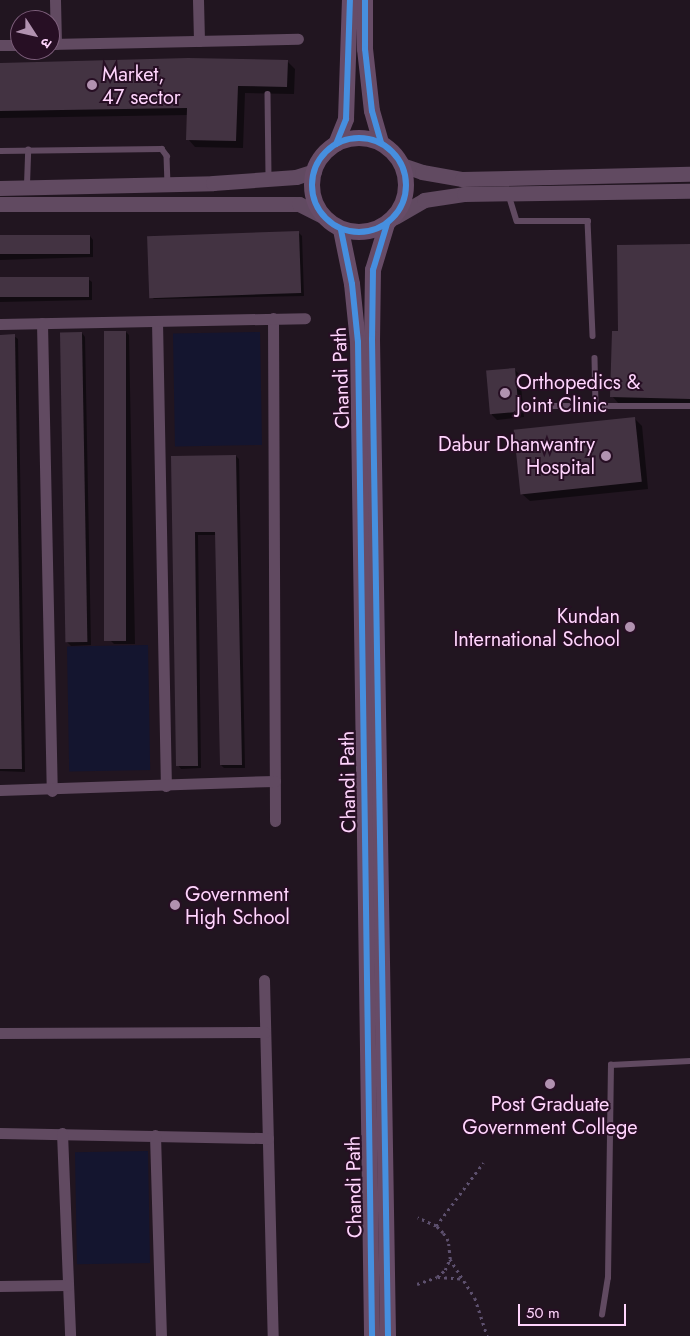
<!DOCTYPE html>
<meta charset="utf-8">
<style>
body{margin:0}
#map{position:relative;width:690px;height:1336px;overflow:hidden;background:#211520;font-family:Jost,"Noto Sans Devanagari",sans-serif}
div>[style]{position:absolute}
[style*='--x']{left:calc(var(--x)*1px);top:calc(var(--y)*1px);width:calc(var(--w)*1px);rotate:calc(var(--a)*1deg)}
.green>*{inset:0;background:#14152f;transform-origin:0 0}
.shadow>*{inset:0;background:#0007}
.building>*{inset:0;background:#433342;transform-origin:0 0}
.path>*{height:2.5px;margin-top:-1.25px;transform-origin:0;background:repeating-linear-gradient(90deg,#5d506e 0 2.5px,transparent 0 6.5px)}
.service>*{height:5.5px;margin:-2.75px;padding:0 2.75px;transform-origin:2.75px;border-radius:2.75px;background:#614a61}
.minor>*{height:11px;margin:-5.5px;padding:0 5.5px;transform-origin:5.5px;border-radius:5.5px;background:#614a61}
.tertiary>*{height:15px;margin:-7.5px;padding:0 7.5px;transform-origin:7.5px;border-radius:7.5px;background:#614a61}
.secondary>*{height:16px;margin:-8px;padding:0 8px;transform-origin:8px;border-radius:8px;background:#674c67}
.secondary>.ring{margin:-8px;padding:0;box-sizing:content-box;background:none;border:16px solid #674c67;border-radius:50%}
.cycleway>*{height:6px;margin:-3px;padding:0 3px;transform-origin:3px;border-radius:3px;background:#468fdf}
.cycleway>.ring{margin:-3px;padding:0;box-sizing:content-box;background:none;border:6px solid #468fdf;border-radius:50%}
.dots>*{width:14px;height:14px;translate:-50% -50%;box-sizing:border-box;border:2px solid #270f24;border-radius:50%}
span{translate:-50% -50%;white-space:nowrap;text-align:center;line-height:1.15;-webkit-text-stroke:4px #270f24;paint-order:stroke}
.poi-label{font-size:20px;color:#ffd5fd}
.left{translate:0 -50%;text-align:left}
.right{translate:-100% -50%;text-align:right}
.street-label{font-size:20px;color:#ffd5fd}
.north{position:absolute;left:10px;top:10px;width:50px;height:50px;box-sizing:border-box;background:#270f24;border:1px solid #7d5e7b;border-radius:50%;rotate:125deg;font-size:14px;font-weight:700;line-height:20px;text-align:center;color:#ffd5fd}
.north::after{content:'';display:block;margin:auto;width:18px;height:22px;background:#b192b0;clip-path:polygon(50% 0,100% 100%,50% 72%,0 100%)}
.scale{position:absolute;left:518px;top:1304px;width:108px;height:22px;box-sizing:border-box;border:2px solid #ffd5fd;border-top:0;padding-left:6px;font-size:15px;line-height:18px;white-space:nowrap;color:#ffd5fd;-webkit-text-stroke:4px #270f24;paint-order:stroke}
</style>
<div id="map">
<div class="green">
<i style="left:260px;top:332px;width:113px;height:87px;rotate:89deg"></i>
<i style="left:148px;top:645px;width:125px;height:81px;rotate:89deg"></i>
<i style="left:148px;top:1151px;width:112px;height:73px;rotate:89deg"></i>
</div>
<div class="shadow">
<i style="clip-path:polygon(288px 62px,295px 69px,294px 94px,245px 93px,243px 148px,195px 147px,188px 139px,188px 115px,0 118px,0 64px)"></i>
<i style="clip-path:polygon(298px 232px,302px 236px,304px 296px,154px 299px,150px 296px)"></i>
<i style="clip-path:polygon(90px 236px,93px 240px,93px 257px,0 260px,0 239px)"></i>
<i style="clip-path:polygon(690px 246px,690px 406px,619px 404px,612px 396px)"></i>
<i style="clip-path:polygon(88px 279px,92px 282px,92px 300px,0 302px,0 282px)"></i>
<i style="clip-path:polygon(126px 332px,129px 335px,135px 644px,114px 644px,111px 641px)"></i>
<i style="clip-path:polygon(82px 333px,85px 337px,91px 645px,71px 646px,67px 642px)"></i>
<i style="clip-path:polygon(0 336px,14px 336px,18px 339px,25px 772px,0 771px)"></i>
<i style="clip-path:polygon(514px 369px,520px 375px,524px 417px,497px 420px,492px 415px,487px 373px)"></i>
<i style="clip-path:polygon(635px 419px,642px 426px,648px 489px,530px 501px,522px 494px)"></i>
<i style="clip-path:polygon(236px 456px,239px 459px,245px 768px,224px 768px,221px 765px,217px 535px,198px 535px,201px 768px,181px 769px,178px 765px,172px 457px)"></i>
</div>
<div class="building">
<i style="clip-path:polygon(188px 58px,288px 60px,287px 87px,238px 86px,236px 141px,186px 140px,187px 108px,0 111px,0 63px)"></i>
<i style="left:299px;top:231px;width:62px;height:152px;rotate:88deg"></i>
<i style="left:90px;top:235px;width:19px;height:90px;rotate:90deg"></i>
<i style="clip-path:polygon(690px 244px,690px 399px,610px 397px,612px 331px,618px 331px,617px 245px)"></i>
<i style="left:89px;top:277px;width:20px;height:89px;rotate:90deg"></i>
<i style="left:104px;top:331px;width:22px;height:310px"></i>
<i style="left:82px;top:332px;width:310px;height:22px;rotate:89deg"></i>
<i style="clip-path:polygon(15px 334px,22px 769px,0 769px,0 335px)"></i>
<i style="left:515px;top:368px;width:44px;height:29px;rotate:85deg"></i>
<i style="left:635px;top:417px;width:65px;height:122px;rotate:84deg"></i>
<i style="clip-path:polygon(236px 455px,242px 765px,220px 765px,215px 532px,195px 532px,198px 766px,176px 766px,171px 456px)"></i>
</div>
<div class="path">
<i style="--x:436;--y:1226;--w:79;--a:-53.3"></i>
<i style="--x:450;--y:1259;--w:46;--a:57.3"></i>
<i style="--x:475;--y:1298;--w:40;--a:72"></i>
<i style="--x:438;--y:1277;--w:26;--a:4"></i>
<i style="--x:417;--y:1284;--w:21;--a:-19"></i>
<i style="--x:437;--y:1277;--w:11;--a:-41"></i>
<i style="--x:445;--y:1270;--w:12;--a:-66"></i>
<i style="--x:450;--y:1259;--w:18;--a:-96"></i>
<i style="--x:448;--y:1241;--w:9;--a:-122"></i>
<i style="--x:443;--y:1233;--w:10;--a:-135"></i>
<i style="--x:436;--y:1226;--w:20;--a:-156"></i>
</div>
<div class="service">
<i style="--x:268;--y:94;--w:83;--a:89.3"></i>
<i style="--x:0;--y:151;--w:162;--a:-0.7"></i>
<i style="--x:162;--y:149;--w:9;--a:54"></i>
<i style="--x:167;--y:156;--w:28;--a:88"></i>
<i style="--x:27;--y:185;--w:35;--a:-88"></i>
<i style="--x:509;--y:195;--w:27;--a:73"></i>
<i style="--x:517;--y:221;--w:71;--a:0"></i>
<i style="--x:588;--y:221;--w:115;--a:87.5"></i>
<i style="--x:595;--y:358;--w:48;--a:88.8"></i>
<i style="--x:525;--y:406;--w:165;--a:0"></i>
<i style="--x:602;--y:1315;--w:37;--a:-81"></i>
<i style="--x:608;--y:1278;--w:213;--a:-89.2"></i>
<i style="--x:611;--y:1065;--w:79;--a:-2.9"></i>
</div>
<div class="minor">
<i style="--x:55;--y:0;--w:44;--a:88.7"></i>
<i style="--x:198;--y:0;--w:41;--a:88.6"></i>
<i style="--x:50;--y:44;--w:248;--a:-1.2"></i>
<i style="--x:0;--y:45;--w:20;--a:0"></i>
<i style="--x:273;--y:318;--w:503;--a:89.77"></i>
<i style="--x:157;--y:321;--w:465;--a:88.9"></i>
<i style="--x:42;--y:323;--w:468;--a:88.8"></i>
<i style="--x:0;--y:324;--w:305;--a:-1.1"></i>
<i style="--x:0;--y:790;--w:275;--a:-1.9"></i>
<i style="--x:264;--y:980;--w:356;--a:88.6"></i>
<i style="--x:0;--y:1033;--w:265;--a:-0.2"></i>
<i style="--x:0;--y:1133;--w:268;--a:1.1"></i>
<i style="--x:62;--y:1133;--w:203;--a:87.7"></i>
<i style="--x:155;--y:1135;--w:201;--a:88.3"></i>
<i style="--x:0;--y:1286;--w:68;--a:-0.8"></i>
</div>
<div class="tertiary">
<i style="--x:402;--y:165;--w:21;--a:19"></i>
<i style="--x:422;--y:172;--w:41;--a:9.9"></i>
<i style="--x:462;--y:179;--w:228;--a:-1.3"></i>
<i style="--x:0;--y:188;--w:213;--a:-1.3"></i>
<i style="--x:213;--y:183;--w:83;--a:-4.1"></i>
<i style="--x:296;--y:177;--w:19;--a:-18"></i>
<i style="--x:0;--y:204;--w:299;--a:0"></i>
<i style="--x:299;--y:204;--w:25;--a:27"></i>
<i style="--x:395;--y:217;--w:34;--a:-30"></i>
<i style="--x:424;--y:200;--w:40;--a:-8.5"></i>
<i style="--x:464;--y:194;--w:226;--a:-0.8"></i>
</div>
<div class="secondary">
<i style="--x:365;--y:0;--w:49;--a:90"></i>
<i style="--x:365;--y:49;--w:62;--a:83.6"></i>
<i style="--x:372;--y:111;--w:33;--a:74"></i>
<i class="ring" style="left:312px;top:138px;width:78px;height:78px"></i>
<i style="--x:336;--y:144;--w:27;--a:-68"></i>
<i style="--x:346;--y:119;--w:119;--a:-88.1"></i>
<i style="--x:387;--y:224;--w:48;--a:106.9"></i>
<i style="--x:373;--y:270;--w:69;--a:90.8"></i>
<i style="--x:372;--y:339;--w:997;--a:89.08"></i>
<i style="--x:341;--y:230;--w:55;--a:78.5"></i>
<i style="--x:352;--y:284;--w:58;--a:84.1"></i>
<i style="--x:358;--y:342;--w:994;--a:89.19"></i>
</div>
<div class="cycleway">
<i style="--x:365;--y:0;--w:49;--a:90"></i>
<i style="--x:365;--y:49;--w:62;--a:83.6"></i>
<i style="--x:372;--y:111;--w:33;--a:74"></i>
<i class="ring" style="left:312px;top:138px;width:88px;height:88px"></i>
<i style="--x:336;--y:144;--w:27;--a:-68"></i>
<i style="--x:346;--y:119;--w:119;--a:-88.1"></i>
<i style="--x:387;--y:224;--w:48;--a:106.9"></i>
<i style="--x:373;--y:270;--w:69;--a:90.8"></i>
<i style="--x:372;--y:339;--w:997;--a:89.08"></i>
<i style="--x:341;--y:230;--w:55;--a:78.5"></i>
<i style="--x:352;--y:284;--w:58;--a:84.1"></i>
<i style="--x:358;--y:342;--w:994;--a:89.19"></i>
</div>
<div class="dots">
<i style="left:92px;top:85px;background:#b192b0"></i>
<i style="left:505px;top:393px;background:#b192b0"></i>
<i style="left:606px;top:456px;background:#b192b0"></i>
<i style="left:630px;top:627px;background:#b192b0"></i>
<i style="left:175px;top:905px;background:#b192b0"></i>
<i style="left:550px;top:1084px;background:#b192b0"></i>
</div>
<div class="poi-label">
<span class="left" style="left:102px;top:86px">Market,<br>47 sector</span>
<span class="left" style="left:516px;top:394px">Orthopedics &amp;<br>Joint Clinic</span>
<span class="right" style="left:595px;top:456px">Dabur Dhanwantry<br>Hospital</span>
<span class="right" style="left:620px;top:628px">Kundan<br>International School</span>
<span class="left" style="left:185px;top:906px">Government<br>High School</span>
<span style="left:550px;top:1116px">Post Graduate<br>Government College</span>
</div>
<div class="street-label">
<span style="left:341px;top:378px;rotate:-92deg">Chandi Path</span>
<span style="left:348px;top:782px;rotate:-91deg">Chandi Path</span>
<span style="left:354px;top:1187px;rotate:-91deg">Chandi Path</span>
</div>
<div class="north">उ</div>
<div class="scale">50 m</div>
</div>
